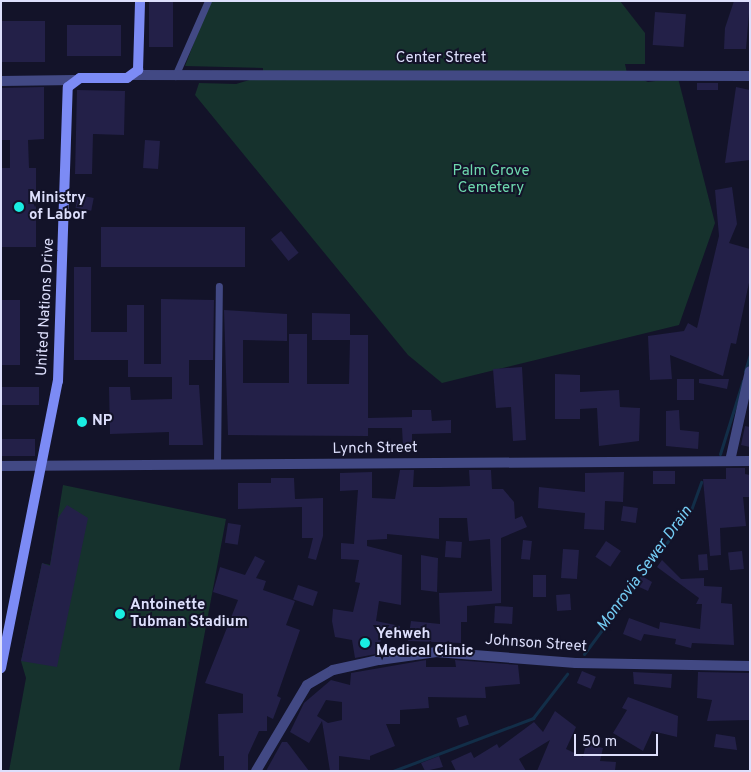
<!DOCTYPE html>
<style>
body{margin:0}
#map{position:relative;width:751px;height:772px;overflow:hidden;background:#131329;font-family:Overpass,sans-serif}
div>[style]{position:absolute}
[style*='--x']{left:calc(var(--x)*1px);top:calc(var(--y)*1px);width:calc(var(--w)*1px);rotate:calc(var(--a)*1deg)}
.green>*{inset:0;background:#16322d}
.stream>*{height:3px;margin:-1.5px;padding:0 1.5px;transform-origin:1.5px;border-radius:1.5px;background:#122e48}
.building>*{inset:0;background:#232048;transform-origin:0 0}
.service>*{height:7px;margin:-3.5px;padding:0 3.5px;transform-origin:3.5px;border-radius:3.5px;background:#424984}
.minor>*{height:10px;margin:-5px;padding:0 5px;transform-origin:5px;border-radius:5px;background:#424984}
.tertiary>*{height:10px;margin:-5px;padding:0 5px;transform-origin:5px;border-radius:5px;background:#424984}
.secondary>*{height:10px;margin:-5px;padding:0 5px;transform-origin:5px;border-radius:5px;background:#7c8bf5}
.dots>*{width:14px;height:14px;translate:-50% -50%;box-sizing:border-box;border:2px solid #131329;border-radius:50%}
span{translate:-50% -50%;white-space:nowrap;text-align:center;line-height:1.15;-webkit-text-stroke:4px #131329;paint-order:stroke}
.street-label{font-size:15px;color:#dddffc}
.park-label{font-size:15px;color:#6ed8ae}
.poi-label{font-size:15px;color:#dddffc;font-weight:700}
.left{translate:0 -50%;text-align:left}
.water-label{font-size:16px;color:#74ccf4;font-style:italic}
.frame{position:absolute;inset:0;border:2px solid #dddffc;pointer-events:none}
.scale{position:absolute;left:574px;top:734px;width:84px;height:22px;box-sizing:border-box;border:2px solid #dddffc;border-top:0;padding-left:6px;font-size:15px;line-height:18px;white-space:nowrap;color:#dddffc;-webkit-text-stroke:4px #131329;paint-order:stroke}
</style>
<div id="map">
<div class="green">
<i style="clip-path:polygon(210px 1px,620px 1px,645px 33px,645px 64px,625px 64px,627px 73px,648px 82px,678px 78px,715px 223px,679px 325px,442px 383px,408px 355px,195px 95px,199px 83px,236px 84px,263px 76px,263px 68px,185px 66px)"></i>
<i style="clip-path:polygon(63px 485px,226px 519px,179px 771px,9px 771px,26px 678px,21px 661px,42px 563px,50px 565px)"></i>
</div>
<div class="stream">
<i style="--x:745;--y:371;--w:17;--a:-73"></i>
<i style="--x:720;--y:454;--w:77;--a:-72.7"></i>
<i style="--x:584;--y:654;--w:179;--a:-53.4"></i>
<i style="--x:691;--y:510;--w:30;--a:-70"></i>
<i style="--x:393;--y:771;--w:150;--a:-20.7"></i>
<i style="--x:533;--y:718;--w:56;--a:-52.3"></i>
</div>
<div class="building">
<i style="left:149px;top:1px;width:24px;height:46px"></i>
<i style="clip-path:polygon(734px 1px,750px 1px,746px 49px,724px 49px,725px 28px)"></i>
<i style="left:655px;top:12px;width:31px;height:33px;rotate:4deg"></i>
<i style="left:1px;top:21px;width:44px;height:41px"></i>
<i style="left:67px;top:25px;width:54px;height:31px"></i>
<i style="left:697px;top:83px;width:21px;height:7px"></i>
<i style="clip-path:polygon(44px 87px,44px 139px,28px 140px,29px 168px,36px 168px,36px 247px,1px 247px,1px 168px,10px 168px,10px 140px,1px 140px,1px 88px)"></i>
<i style="clip-path:polygon(736px 87px,750px 90px,750px 160px,725px 163px)"></i>
<i style="clip-path:polygon(77px 90px,125px 91px,124px 135px,93px 134px,92px 174px,75px 174px)"></i>
<i style="left:145px;top:140px;width:15px;height:28px;rotate:4deg"></i>
<i style="clip-path:polygon(732px 187px,737px 224px,729px 243px,750px 249px,750px 278px,736px 344px,731px 343px,723px 376px,670px 355px,672px 379px,650px 380px,648px 336px,684px 331px,688px 323px,697px 328px,719px 236px,715px 190px)"></i>
<i style="left:78px;top:195px;width:16px;height:13px;rotate:11deg"></i>
<i style="left:101px;top:227px;width:144px;height:40px"></i>
<i style="left:281px;top:231px;width:28px;height:13px;rotate:51deg"></i>
<i style="clip-path:polygon(74px 267px,91px 267px,91px 332px,127px 332px,127px 305px,144px 305px,144px 364px,161px 364px,161px 299px,214px 300px,213px 360px,189px 360px,189px 385px,199px 385px,203px 445px,169px 445px,169px 432px,110px 434px,109px 387px,130px 387px,131px 400px,172px 399px,172px 377px,128px 377px,128px 360px,74px 360px)"></i>
<i style="left:1px;top:300px;width:19px;height:65px"></i>
<i style="clip-path:polygon(224px 310px,287px 314px,287px 341px,243px 340px,243px 383px,289px 383px,289px 334px,307px 334px,307px 384px,349px 384px,350px 340px,312px 340px,312px 313px,350px 314px,350px 335px,368px 335px,368px 418px,412px 417px,412px 410px,431px 410px,432px 421px,451px 420px,451px 433px,412px 434px,412px 445px,403px 446px,402px 428px,368px 428px,368px 436px,228px 435px)"></i>
<i style="clip-path:polygon(522px 367px,526px 440px,513px 441px,511px 407px,496px 408px,493px 369px)"></i>
<i style="clip-path:polygon(555px 374px,580px 375px,580px 392px,619px 390px,620px 407px,640px 408px,639px 441px,599px 446px,597px 408px,580px 409px,580px 419px,555px 419px)"></i>
<i style="left:677px;top:379px;width:17px;height:21px"></i>
<i style="clip-path:polygon(699px 379px,729px 379px,727px 389px,699px 383px)"></i>
<i style="left:1px;top:387px;width:38px;height:18px"></i>
<i style="clip-path:polygon(679px 410px,680px 430px,699px 432px,698px 449px,666px 446px,666px 411px)"></i>
<i style="clip-path:polygon(745px 426px,750px 427px,750px 447px,741px 445px)"></i>
<i style="left:1px;top:439px;width:34px;height:17px"></i>
<i style="clip-path:polygon(726px 468px,745px 468px,745px 474px,750px 475px,750px 497px,743px 497px,746px 526px,720px 528px,721px 555px,710px 556px,703px 479px,726px 479px)"></i>
<i style="clip-path:polygon(400px 470px,414px 470px,413px 487px,437px 487px,470px 486px,469px 470px,491px 470px,492px 489px,503px 489px,514px 502px,515px 519px,522px 516px,527px 527px,501px 538px,501px 603px,467px 606px,467px 622px,461px 622px,461px 643px,408px 641px,411px 621px,440px 624px,439px 593px,492px 591px,490px 539px,469px 541px,467px 518px,439px 518px,439px 539px,387px 534px,387px 539px,367px 540px,367px 546px,402px 555px,401px 605px,379px 601px,376px 621px,400px 626px,399px 640px,382px 637px,376px 654px,355px 658px,352px 640px,335px 637px,332px 621px,333px 609px,353px 612px,360px 583px,355px 582px,359px 560px,341px 559px,341px 543px,354px 544px,358px 490px,340px 491px,340px 473px,372px 472px,372px 498px,395px 499px)"></i>
<i style="left:653px;top:471px;width:22px;height:13px"></i>
<i style="clip-path:polygon(624px 472px,623px 502px,605px 501px,604px 530px,584px 529px,585px 513px,538px 508px,539px 487px,585px 492px,585px 473px)"></i>
<i style="clip-path:polygon(271px 478px,294px 478px,295px 499px,323px 498px,323px 536px,316px 560px,308px 558px,313px 538px,302px 538px,302px 507px,238px 509px,238px 483px,271px 483px)"></i>
<i style="clip-path:polygon(67px 505px,88px 518px,57px 667px,21px 661px,42px 563px,50px 566px,58px 518px)"></i>
<i style="left:623px;top:506px;width:15px;height:15px;rotate:8deg"></i>
<i style="left:228px;top:523px;width:13px;height:20px;rotate:9deg"></i>
<i style="left:523px;top:540px;width:9px;height:19px;rotate:6deg"></i>
<i style="left:446px;top:541px;width:16px;height:16px;rotate:4deg"></i>
<i style="left:606px;top:541px;width:18px;height:19px;rotate:34deg"></i>
<i style="left:563px;top:549px;width:16px;height:29px;rotate:4deg"></i>
<i style="left:742px;top:551px;width:18px;height:14px;rotate:84deg"></i>
<i style="left:707px;top:554px;width:16px;height:9px;rotate:86deg"></i>
<i style="clip-path:polygon(421px 555px,438px 558px,437px 592px,421px 590px)"></i>
<i style="clip-path:polygon(255px 556px,265px 561px,256px 578px,266px 581px,263px 590px,295px 601px,286px 625px,300px 630px,277px 696px,281px 698px,273px 719px,267px 716px,267px 731px,259px 731px,248px 755px,248px 771px,224px 771px,224px 756px,219px 756px,218px 714px,243px 713px,243px 694px,205px 683px,238px 600px,213px 592px,220px 567px,245px 575px)"></i>
<i style="clip-path:polygon(662px 560px,681px 579px,704px 578px,704px 586px,722px 587px,721px 603px,732px 604px,734px 645px,692px 643px,691px 648px,675px 644px,676px 639px,644px 634px,641px 641px,623px 634px,629px 618px,659px 629px,660px 622px,700px 629px,702px 604px,696px 604px,699px 598px,657px 567px)"></i>
<i style="left:533px;top:575px;width:13px;height:22px"></i>
<i style="clip-path:polygon(642px 576px,652px 582px,648px 591px,637px 586px)"></i>
<i style="left:298px;top:585px;width:21px;height:15px;rotate:19deg"></i>
<i style="left:570px;top:594px;width:16px;height:14px;rotate:86deg"></i>
<i style="left:495px;top:606px;width:18px;height:17px;rotate:3deg"></i>
<i style="clip-path:polygon(evenodd,426px 660px,426px 667px,456px 667px,455px 660px,518px 665px,520px 684px,485px 687px,486px 698px,428px 697px,429px 708px,400px 710px,400px 724px,386px 724px,395px 746px,370px 756px,370px 760px,339px 756px,339px 771px,330px 771px,322px 721px,309px 743px,290px 732px,304px 703px,331px 680px,350px 685px,351px 673px,426px 660px,326px 700px,342px 702px,342px 720px,328px 723px,317px 716px,326px 700px)"></i>
<i style="left:582px;top:671px;width:15px;height:13px;rotate:23deg"></i>
<i style="clip-path:polygon(633px 672px,672px 674px,671px 688px,634px 684px)"></i>
<i style="clip-path:polygon(698px 672px,750px 673px,750px 720px,707px 721px,712px 700px,697px 698px)"></i>
<i style="clip-path:polygon(628px 697px,678px 716px,677px 737px,652px 731px,643px 751px,613px 733px,627px 710px,622px 708px)"></i>
<i style="clip-path:polygon(555px 711px,576px 727px,566px 749px,583px 757px,586px 744px,603px 748px,600px 761px,616px 762px,615px 771px,537px 771px,550px 740px,519px 759px,526px 771px,456px 771px,451px 761px,471px 752px,474px 758px,497px 744px,499px 748px,534px 722px,543px 732px)"></i>
<i style="left:466px;top:715px;width:10px;height:10px;rotate:73deg"></i>
<i style="clip-path:polygon(716px 734px,735px 737px,737px 750px,714px 747px)"></i>
<i style="clip-path:polygon(282px 742px,287px 742px,309px 771px,266px 771px)"></i>
<i style="clip-path:polygon(439px 756px,443px 767px,425px 771px,421px 763px)"></i>
</div>
<div class="service">
<i style="--x:175;--y:76;--w:82;--a:-66.3"></i>
<i style="--x:217;--y:465;--w:179;--a:-89.4"></i>
</div>
<div class="minor">
<i style="--x:133;--y:75;--w:617;--a:0.09"></i>
<i style="--x:1;--y:81;--w:74;--a:-0.8"></i>
<i style="--x:730;--y:461;--w:92;--a:-77.5"></i>
</div>
<div class="tertiary">
<i style="--x:1;--y:466;--w:749;--a:-0.38"></i>
<i style="--x:256;--y:771;--w:100;--a:-59.3"></i>
<i style="--x:307;--y:685;--w:30;--a:-30"></i>
<i style="--x:333;--y:670;--w:47;--a:-12.3"></i>
<i style="--x:379;--y:660;--w:58;--a:-8"></i>
<i style="--x:436;--y:652;--w:140;--a:4.5"></i>
<i style="--x:576;--y:663;--w:174;--a:1"></i>
</div>
<div class="secondary">
<i style="--x:1;--y:668;--w:293;--a:-78.8"></i>
<i style="--x:58;--y:381;--w:294;--a:-88.1"></i>
<i style="--x:68;--y:87;--w:15;--a:-37"></i>
<i style="--x:80;--y:78;--w:47;--a:0"></i>
<i style="--x:127;--y:78;--w:14;--a:-36"></i>
<i style="--x:138;--y:70;--w:69;--a:-88.3"></i>
</div>
<div class="dots">
<i style="left:19px;top:207px;background:#19ede2"></i>
<i style="left:82px;top:422px;background:#19ede2"></i>
<i style="left:120px;top:614px;background:#19ede2"></i>
<i style="left:365px;top:643px;background:#19ede2"></i>
</div>
<div class="street-label">
<span style="left:441px;top:59px">Center Street</span>
<span style="left:46px;top:307px;rotate:-87deg">United Nations Drive</span>
<span style="left:375px;top:449px;rotate:-1deg">Lynch Street</span>
<span style="left:536px;top:644px;rotate:4deg">Johnson Street</span>
</div>
<div class="park-label">
<span style="left:491px;top:180px">Palm Grove<br>Cemetery</span>
</div>
<div class="poi-label">
<span class="left" style="left:29px;top:207px">Ministry<br>of Labor</span>
<span class="left" style="left:92px;top:422px">NP</span>
<span class="left" style="left:130px;top:614px">Antoinette<br>Tubman Stadium</span>
<span class="left" style="left:376px;top:643px">Yehweh<br>Medical Clinic</span>
</div>
<div class="water-label">
<span style="left:645px;top:569px;rotate:-54deg">Monrovia Sewer Drain</span>
</div>
<div class="frame"></div>
<div class="scale">50 m</div>
</div>
